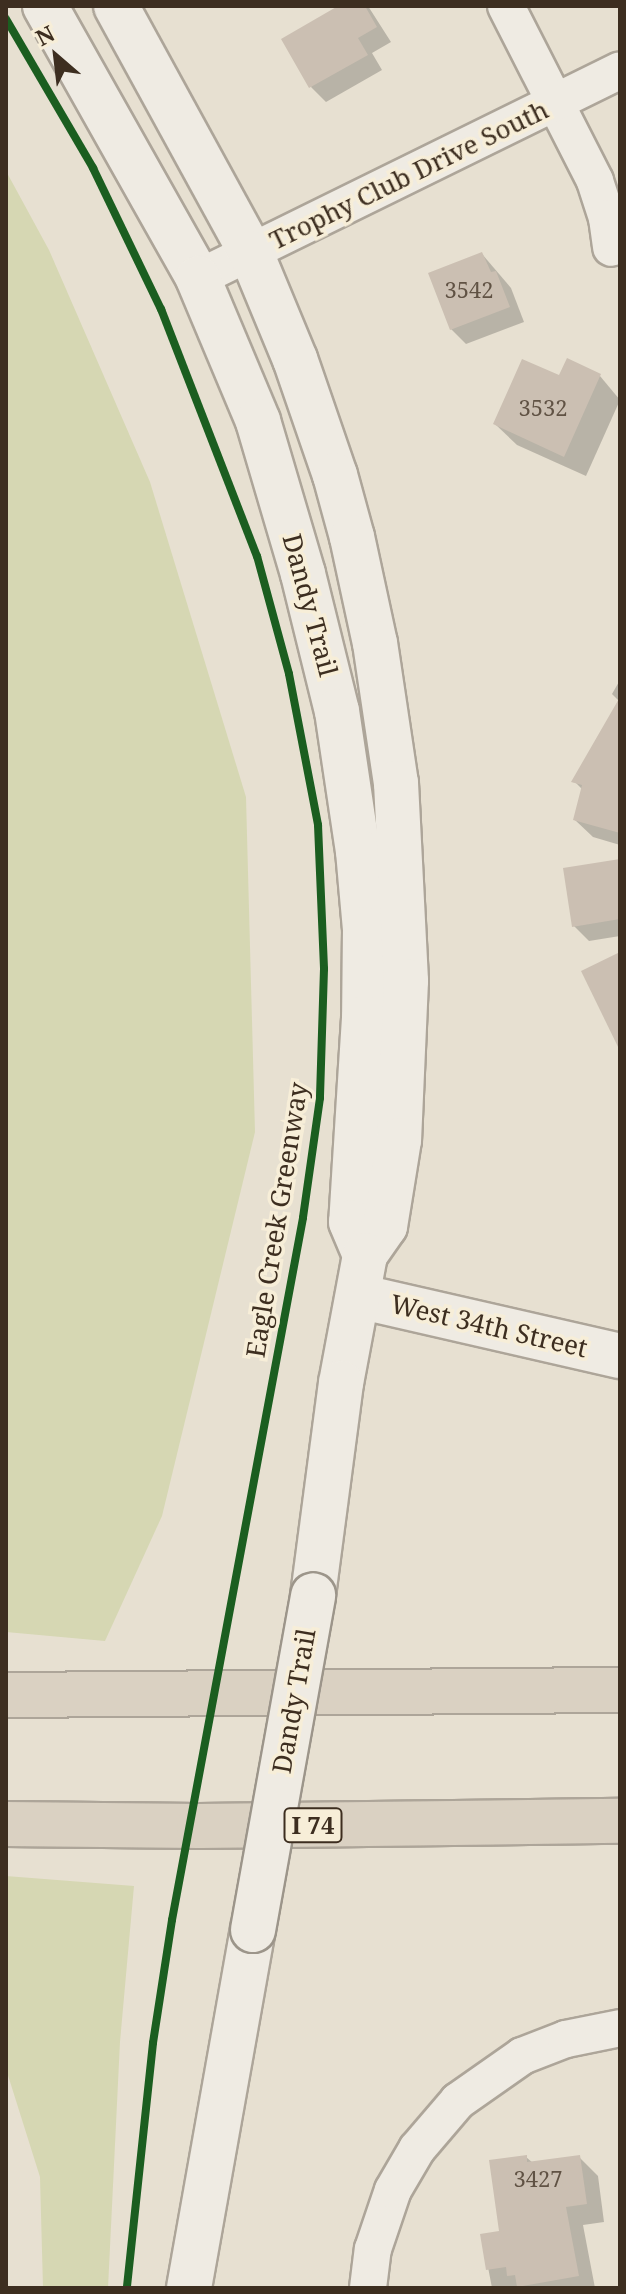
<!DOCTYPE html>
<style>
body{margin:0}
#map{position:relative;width:626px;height:2294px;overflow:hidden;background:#e7e0d1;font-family:"Noto Serif",serif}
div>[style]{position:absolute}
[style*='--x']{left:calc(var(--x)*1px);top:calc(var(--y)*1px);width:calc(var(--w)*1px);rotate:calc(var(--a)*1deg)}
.green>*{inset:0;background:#d6d7b3}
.shadow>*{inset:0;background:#0003}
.building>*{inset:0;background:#cbbfb2}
.roads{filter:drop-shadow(2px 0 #ada599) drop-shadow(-2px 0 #ada599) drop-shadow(0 2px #ada599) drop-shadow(0 -2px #ada599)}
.minor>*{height:36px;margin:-18px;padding:0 18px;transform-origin:18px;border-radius:18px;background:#efebe3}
.tertiary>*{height:44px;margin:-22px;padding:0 22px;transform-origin:22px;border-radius:22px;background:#efebe3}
.secondary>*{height:44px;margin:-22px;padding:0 22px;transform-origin:22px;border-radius:22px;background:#efebe3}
.motorway>*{height:44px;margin:-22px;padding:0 22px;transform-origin:22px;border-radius:22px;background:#dad1c2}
.bridges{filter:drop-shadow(2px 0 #9c958a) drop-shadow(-2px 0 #9c958a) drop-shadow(0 2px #9c958a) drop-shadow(0 -2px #9c958a)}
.secondary-bridge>*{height:44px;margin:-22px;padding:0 22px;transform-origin:22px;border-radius:22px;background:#efebe3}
.cycleway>*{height:8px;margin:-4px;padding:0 4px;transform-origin:4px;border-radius:4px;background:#1b5e20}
span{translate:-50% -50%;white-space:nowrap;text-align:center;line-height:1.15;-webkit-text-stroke:7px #f7eed8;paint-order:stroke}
.number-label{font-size:22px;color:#605244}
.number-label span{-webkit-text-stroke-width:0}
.shield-label span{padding:2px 6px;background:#f7eed8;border:2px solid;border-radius:6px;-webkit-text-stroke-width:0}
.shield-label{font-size:24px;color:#3d2e20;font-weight:700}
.street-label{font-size:26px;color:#3d2e20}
.frame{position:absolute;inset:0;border:8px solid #3d2e20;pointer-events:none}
.north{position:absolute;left:16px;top:16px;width:80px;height:80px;-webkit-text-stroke:6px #f7eed8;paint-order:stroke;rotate:332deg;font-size:22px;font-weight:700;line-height:32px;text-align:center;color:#3d2e20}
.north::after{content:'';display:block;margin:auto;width:28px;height:36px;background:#3d2e20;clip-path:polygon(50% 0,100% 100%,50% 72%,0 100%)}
</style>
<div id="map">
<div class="green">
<i style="clip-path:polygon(6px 171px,49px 250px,150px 482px,246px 797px,255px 1132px,162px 1516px,105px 1641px,6px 1632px)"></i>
<i style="clip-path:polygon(6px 1876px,134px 1886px,120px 2042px,108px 2288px,43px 2288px,40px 2177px,6px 2069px)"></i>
</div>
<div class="shadow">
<i style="clip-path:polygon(342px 6px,368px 6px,391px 42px,372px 53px,382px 70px,326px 102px,311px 87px)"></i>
<i style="clip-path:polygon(482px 254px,511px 288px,524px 322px,466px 344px,451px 329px)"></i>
<i style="clip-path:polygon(600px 376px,620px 400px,586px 476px,517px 445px,495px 424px,560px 378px)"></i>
<i style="clip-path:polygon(620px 680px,620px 845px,593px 837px,575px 820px,583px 790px,574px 781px,620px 702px,612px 694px)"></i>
<i style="clip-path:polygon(620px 861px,620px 936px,589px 941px,574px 926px)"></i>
<i style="clip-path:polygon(526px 2157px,533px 2163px,579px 2157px,598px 2176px,604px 2222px,583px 2225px,595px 2288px,492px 2288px,482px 2236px,502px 2233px)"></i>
</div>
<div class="building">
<i style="clip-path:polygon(338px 6px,365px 6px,377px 27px,358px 38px,368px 55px,309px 88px,281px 39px)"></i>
<i style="clip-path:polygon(482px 252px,491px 272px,496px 271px,510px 307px,450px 330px,428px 273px)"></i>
<i style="clip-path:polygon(567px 358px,601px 374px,564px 457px,493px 424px,522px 359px,559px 375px)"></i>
<i style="clip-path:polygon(620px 697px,620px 833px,573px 820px,582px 785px,571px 782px)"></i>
<i style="clip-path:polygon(620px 859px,620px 919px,572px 927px,563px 868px)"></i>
<i style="clip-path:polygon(620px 952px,620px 1051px,581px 971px)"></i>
<i style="clip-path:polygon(527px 2155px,527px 2162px,580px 2155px,587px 2204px,566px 2207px,579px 2276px,517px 2287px,515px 2275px,507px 2276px,506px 2267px,486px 2270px,480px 2234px,499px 2231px,489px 2160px)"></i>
</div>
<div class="roads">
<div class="minor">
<i style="--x:506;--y:6;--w:196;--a:63"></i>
<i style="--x:595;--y:181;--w:39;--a:72"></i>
<i style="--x:607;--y:218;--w:30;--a:82"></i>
<i style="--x:198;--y:278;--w:470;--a:-26.2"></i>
<i style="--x:368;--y:2288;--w:39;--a:-83"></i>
<i style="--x:373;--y:2249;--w:62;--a:-71.3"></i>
<i style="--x:393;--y:2190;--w:48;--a:-59.7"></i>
<i style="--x:417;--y:2149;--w:63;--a:-49.5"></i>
<i style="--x:458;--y:2101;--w:78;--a:-35.1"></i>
<i style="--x:522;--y:2056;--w:47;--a:-21.1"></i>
<i style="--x:566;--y:2039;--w:55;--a:-11.5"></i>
</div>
<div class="tertiary">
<i style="--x:358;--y:1296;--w:269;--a:12.9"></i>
</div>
<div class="secondary">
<i style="--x:45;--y:6;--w:312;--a:60.6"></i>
<i style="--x:198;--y:278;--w:155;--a:67.2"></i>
<i style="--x:258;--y:421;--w:159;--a:73.6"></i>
<i style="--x:303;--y:574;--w:141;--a:76.1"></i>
<i style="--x:337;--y:711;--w:142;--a:81.5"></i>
<i style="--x:358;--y:851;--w:78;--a:84.9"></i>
<i style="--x:365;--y:929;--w:89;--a:90.6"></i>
<i style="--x:364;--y:1018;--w:204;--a:93.6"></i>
<i style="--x:351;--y:1222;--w:36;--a:67"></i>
<i style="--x:116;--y:6;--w:281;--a:61.3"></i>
<i style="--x:251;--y:253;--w:115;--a:67.5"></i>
<i style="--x:295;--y:359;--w:123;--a:71"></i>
<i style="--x:335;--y:475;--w:64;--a:74.7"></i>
<i style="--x:352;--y:537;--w:108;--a:77.8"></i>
<i style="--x:375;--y:643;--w:142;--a:81.5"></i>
<i style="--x:396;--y:783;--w:198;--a:87.1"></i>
<i style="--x:406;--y:981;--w:159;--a:92.5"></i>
<i style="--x:399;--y:1140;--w:87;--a:99.2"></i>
<i style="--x:385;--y:1226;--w:35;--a:125"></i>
<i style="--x:365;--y:1255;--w:130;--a:100.6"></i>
<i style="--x:341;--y:1383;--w:214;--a:97.5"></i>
<i style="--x:189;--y:2288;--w:364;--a:-79.9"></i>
</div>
<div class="motorway">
<i style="--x:6;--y:1695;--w:614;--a:-0.47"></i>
<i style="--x:6;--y:1824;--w:193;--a:0.6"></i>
<i style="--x:199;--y:1826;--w:421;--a:-0.7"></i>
</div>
</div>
<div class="bridges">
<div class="secondary-bridge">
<i style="--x:253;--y:1930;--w:340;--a:-79.8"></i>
</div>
</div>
<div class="cycleway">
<i style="--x:6;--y:19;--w:173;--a:59.7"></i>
<i style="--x:93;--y:168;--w:157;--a:64.3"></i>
<i style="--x:161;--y:309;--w:265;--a:68.8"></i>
<i style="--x:257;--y:556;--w:122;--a:74.8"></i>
<i style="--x:289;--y:674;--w:154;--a:79.1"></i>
<i style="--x:318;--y:825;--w:144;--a:87.6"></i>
<i style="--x:324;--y:969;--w:129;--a:91.8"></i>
<i style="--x:320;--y:1098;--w:121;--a:98.1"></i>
<i style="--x:303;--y:1218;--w:714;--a:100.57"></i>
<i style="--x:172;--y:1920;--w:124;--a:98.8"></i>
<i style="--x:153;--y:2043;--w:246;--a:96.1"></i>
</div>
<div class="number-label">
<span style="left:469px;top:290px">3542</span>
<span style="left:543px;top:408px">3532</span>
<span style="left:538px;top:2179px">3427</span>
</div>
<div class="shield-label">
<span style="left:313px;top:1825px">I 74</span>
</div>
<div class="street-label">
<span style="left:409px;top:175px;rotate:-26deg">Trophy Club Drive South</span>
<span style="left:310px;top:605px;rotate:75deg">Dandy Trail</span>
<span style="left:277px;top:1220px;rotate:-81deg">Eagle Creek Greenway</span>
<span style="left:489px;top:1326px;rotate:13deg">West 34th Street</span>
<span style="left:294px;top:1701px;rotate:-80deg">Dandy Trail</span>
</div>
<div class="frame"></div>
<div class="north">N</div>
</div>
